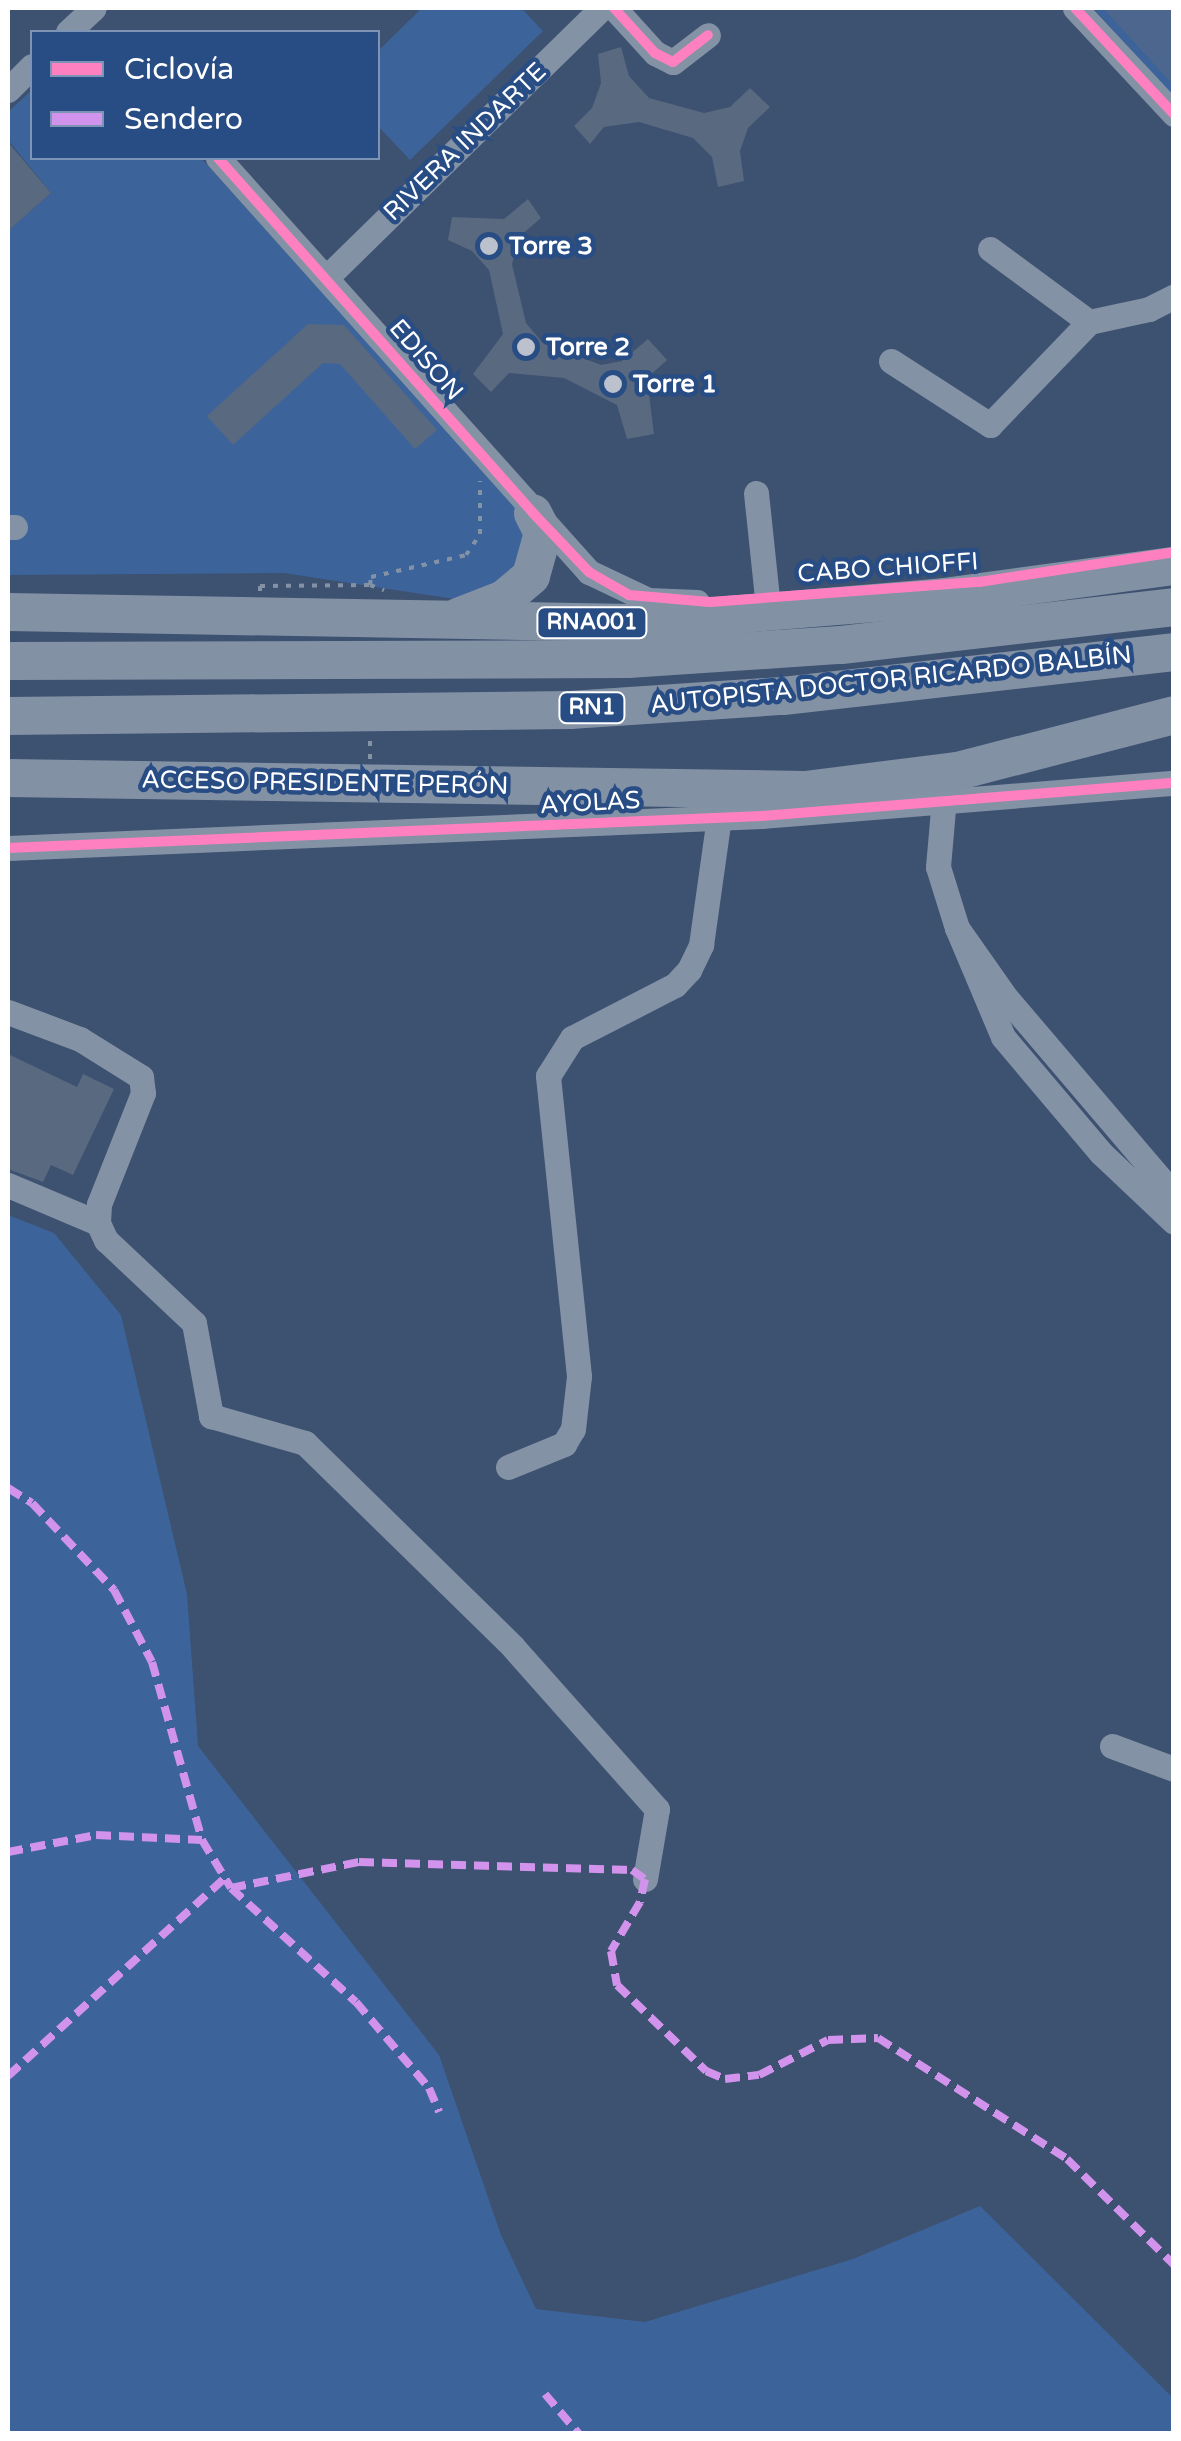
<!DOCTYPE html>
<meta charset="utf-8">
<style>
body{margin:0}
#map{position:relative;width:1181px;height:2441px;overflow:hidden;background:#3d5170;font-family:"Varela Round",sans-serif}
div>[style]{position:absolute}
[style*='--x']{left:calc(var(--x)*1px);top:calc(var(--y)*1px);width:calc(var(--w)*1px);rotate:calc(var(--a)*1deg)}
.green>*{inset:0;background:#3c649a}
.water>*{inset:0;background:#4c668d}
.building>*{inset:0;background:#586980}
.path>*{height:4px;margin-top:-2px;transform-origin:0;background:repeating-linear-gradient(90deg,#8492a6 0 5px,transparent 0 13px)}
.minor>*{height:25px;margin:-12.5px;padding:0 12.5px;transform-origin:12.5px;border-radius:12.5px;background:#8492a6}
.highway>*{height:38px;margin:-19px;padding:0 19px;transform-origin:19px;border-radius:19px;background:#8391a5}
.quiet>*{height:8px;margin-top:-4px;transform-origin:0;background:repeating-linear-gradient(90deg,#d193ec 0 15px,transparent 0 23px)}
.cycleway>*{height:10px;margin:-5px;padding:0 5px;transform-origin:5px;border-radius:5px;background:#ff80c0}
.dots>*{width:28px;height:28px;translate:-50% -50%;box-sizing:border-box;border:5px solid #284d85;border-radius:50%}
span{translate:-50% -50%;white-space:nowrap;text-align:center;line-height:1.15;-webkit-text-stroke:9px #284d85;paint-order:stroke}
.shield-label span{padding:2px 8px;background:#284d85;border:2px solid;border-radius:8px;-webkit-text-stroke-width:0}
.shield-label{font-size:22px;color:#fff;font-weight:700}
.street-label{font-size:25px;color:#fff}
.poi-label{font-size:25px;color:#fff;font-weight:700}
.left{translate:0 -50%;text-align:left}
.frame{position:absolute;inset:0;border:10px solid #fff;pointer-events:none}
.legend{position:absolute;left:30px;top:30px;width:350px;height:130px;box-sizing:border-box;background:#284d85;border:2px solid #7e94b6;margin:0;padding:12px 18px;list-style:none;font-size:30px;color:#fff}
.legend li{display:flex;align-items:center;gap:20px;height:50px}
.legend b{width:50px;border:2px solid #7e94b6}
</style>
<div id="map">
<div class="green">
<i style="clip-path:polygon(422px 8px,521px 8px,543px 31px,410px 160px,378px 126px,378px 51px)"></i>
<i style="clip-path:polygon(1093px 8px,1173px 8px,1173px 96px)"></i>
<i style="clip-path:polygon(32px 90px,32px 158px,201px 158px,527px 520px,517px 574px,461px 600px,284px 573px,8px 575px,8px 231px,51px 193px,8px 140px,8px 112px)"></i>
<i style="clip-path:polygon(8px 1215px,54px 1233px,121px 1315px,187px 1594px,198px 1746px,439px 2055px,501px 2235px,536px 2309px,645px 2322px,853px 2259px,980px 2206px,1173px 2398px,1173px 2433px,8px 2433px)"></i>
</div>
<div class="water">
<i style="clip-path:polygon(1103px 8px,1173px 8px,1173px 85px)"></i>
</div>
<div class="building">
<i style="clip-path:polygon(621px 47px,629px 76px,649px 98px,704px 113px,730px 107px,750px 88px,770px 107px,748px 128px,740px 151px,744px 181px,718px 187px,712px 157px,693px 138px,639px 122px,604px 127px,590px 144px,574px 126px,592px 108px,601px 83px,598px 54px)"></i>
<i style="clip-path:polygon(8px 142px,51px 193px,8px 231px)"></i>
<i style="clip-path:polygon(528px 199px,541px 218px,520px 236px,512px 264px,526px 323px,542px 342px,601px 365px,622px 361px,648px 339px,667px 360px,647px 378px,654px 434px,627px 439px,617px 405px,564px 378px,509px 373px,491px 392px,473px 374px,503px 334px,489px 270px,472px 251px,448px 240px,452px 217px,504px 219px)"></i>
<i style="clip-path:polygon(308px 324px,344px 325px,437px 430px,415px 449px,340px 364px,323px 363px,233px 445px,207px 416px)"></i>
<i style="clip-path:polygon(8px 1054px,77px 1087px,83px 1074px,114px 1089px,73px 1175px,51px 1165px,43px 1182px,8px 1169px)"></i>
</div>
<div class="path">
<i style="--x:370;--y:585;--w:15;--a:20"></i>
<i style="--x:260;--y:591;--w:5;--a:-90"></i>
<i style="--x:260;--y:586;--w:110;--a:-0.5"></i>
<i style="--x:370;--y:585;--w:8;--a:-83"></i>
<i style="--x:371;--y:577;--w:98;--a:-13"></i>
<i style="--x:466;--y:555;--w:25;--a:-56"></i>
<i style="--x:480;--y:534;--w:53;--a:-90"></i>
<i style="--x:370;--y:759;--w:21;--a:-90"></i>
</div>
<div class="minor">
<i style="--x:614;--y:8;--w:61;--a:47.7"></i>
<i style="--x:655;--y:53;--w:20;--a:27"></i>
<i style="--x:673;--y:62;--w:44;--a:-37.6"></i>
<i style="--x:1075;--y:8;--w:145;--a:47"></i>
<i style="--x:68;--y:32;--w:35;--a:-43"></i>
<i style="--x:8;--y:90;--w:34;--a:-45"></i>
<i style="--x:218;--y:158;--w:556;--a:48.14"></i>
<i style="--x:589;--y:572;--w:65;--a:25.4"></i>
<i style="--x:648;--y:600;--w:49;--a:2.3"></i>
<i style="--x:990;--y:249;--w:123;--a:36.4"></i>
<i style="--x:328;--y:276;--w:383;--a:-44.4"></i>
<i style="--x:891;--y:361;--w:118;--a:32.9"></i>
<i style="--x:990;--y:425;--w:143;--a:-46.1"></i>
<i style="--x:1089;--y:322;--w:61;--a:-12.2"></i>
<i style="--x:1149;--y:309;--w:28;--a:-27"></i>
<i style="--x:756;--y:493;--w:106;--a:84"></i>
<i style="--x:8;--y:527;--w:7;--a:0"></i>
<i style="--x:944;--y:798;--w:69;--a:95"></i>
<i style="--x:938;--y:867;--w:64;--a:72.7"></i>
<i style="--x:8;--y:848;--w:754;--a:-2.43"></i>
<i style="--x:761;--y:816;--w:414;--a:-4.6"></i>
<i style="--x:8;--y:1012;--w:77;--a:20.6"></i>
<i style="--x:80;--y:1039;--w:72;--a:31.9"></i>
<i style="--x:141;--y:1077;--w:16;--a:83"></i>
<i style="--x:143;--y:1093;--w:119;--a:111.6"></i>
<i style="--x:99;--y:1204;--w:19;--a:93"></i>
<i style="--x:98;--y:1223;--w:19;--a:65"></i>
<i style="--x:106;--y:1240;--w:121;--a:43.3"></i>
<i style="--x:194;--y:1323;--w:95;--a:79.6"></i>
<i style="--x:211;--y:1416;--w:98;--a:16"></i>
<i style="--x:305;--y:1443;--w:291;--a:44.4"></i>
<i style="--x:513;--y:1647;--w:217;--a:48.4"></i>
<i style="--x:657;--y:1809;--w:71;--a:99.7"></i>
<i style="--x:8;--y:1185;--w:98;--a:22.9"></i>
<i style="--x:1174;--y:1195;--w:262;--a:-130.4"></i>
<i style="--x:1004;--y:995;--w:82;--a:-125"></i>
<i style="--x:957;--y:928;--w:118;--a:67.1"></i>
<i style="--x:1003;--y:1037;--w:152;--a:49.8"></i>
<i style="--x:1101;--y:1153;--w:100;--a:43.4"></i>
<i style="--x:508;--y:1467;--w:61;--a:-22.3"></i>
<i style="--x:564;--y:1444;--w:17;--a:-59"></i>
<i style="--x:573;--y:1429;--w:53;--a:-83.5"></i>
<i style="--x:579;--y:1376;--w:302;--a:-95.9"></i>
<i style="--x:548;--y:1076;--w:45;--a:-57.7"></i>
<i style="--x:572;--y:1038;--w:116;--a:-27.2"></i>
<i style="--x:675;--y:985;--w:21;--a:-47"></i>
<i style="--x:689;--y:970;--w:28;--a:-64"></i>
<i style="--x:701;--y:945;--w:129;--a:-82"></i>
<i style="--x:1112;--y:1746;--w:66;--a:20.4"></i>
</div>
<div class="highway">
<i style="--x:8;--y:612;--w:623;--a:1.01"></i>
<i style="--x:631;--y:623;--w:314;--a:-4.7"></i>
<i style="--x:944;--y:597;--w:232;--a:-7.7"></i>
<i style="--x:458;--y:617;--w:49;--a:-21.4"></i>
<i style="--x:504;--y:599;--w:35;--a:-40"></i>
<i style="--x:531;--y:576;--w:45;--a:-74.4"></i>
<i style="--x:543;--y:533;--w:22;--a:-117"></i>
<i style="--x:8;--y:661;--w:620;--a:-0.18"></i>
<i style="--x:628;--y:659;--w:213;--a:-3.8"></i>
<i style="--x:841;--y:645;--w:335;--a:-6.5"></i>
<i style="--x:8;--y:716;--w:562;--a:-0.61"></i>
<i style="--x:570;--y:710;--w:213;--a:-3.8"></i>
<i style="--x:783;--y:696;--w:393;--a:-6.4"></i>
<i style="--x:8;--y:778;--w:797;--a:0.86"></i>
<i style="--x:805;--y:790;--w:154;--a:-7.1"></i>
<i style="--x:958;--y:771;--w:223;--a:-14.5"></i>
</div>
<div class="quiet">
<i style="--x:8;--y:1488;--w:28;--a:32"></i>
<i style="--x:32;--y:1503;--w:120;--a:46.7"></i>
<i style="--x:114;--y:1590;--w:81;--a:62.2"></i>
<i style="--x:152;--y:1662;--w:185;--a:74.3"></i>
<i style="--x:8;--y:1852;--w:90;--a:-10.9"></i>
<i style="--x:96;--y:1835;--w:106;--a:2.7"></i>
<i style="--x:202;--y:1840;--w:56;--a:58.9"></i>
<i style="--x:231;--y:1888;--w:169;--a:42.4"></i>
<i style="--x:356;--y:2002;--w:113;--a:49.7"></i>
<i style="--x:429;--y:2088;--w:26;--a:67"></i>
<i style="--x:231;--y:1888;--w:131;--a:-11.5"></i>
<i style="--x:359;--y:1862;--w:273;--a:1.7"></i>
<i style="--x:632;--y:1870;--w:16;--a:35"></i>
<i style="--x:645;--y:1879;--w:24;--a:102"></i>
<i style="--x:640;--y:1902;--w:57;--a:120.6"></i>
<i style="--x:611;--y:1951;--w:35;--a:80"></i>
<i style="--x:617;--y:1985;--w:124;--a:44"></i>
<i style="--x:706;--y:2071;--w:21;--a:23"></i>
<i style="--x:725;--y:2079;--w:34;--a:-7"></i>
<i style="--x:759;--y:2075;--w:77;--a:-26.9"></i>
<i style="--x:828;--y:2040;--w:50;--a:-2.3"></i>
<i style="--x:878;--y:2038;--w:224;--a:32.6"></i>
<i style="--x:1067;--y:2159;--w:151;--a:44.7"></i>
<i style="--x:8;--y:2076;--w:294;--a:-42.4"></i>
<i style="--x:545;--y:2394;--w:52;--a:49.6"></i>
</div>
<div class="cycleway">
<i style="--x:614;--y:8;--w:61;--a:47.7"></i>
<i style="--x:655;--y:53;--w:20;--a:27"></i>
<i style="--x:673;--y:62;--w:44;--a:-37.6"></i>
<i style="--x:1075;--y:8;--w:145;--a:47"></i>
<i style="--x:218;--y:158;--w:475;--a:48.4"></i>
<i style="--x:533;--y:513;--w:81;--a:46.5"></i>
<i style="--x:589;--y:572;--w:46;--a:29.9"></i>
<i style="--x:629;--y:595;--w:81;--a:4.9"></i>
<i style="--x:710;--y:602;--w:270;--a:-4.3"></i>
<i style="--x:979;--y:582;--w:197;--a:-8.7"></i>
<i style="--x:8;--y:848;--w:754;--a:-2.43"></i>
<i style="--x:761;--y:816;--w:414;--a:-4.6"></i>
</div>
<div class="dots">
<i style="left:489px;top:246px;background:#bbc2cd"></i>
<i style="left:526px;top:347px;background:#bbc2cd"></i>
<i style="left:613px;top:384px;background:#bbc2cd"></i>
</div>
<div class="shield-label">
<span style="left:592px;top:623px">RNA001</span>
<span style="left:592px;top:708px">RN1</span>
</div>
<div class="street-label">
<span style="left:465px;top:142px;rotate:-44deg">RIVERA INDARTE</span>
<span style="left:426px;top:360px;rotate:49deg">EDISON</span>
<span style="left:888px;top:568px;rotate:-4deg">CABO CHIOFFI</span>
<span style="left:891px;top:680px;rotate:-6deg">AUTOPISTA DOCTOR RICARDO BALBÍN</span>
<span style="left:325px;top:783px;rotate:1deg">ACCESO PRESIDENTE PERÓN</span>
<span style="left:590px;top:803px;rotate:-3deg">AYOLAS</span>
</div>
<div class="poi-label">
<span class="left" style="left:509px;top:246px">Torre 3</span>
<span class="left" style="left:546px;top:347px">Torre 2</span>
<span class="left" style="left:633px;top:384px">Torre 1</span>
</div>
<div class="frame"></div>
<ul class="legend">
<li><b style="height:12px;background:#ff80c0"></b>Ciclovía</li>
<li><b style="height:12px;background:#d193ec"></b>Sendero</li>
</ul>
</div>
